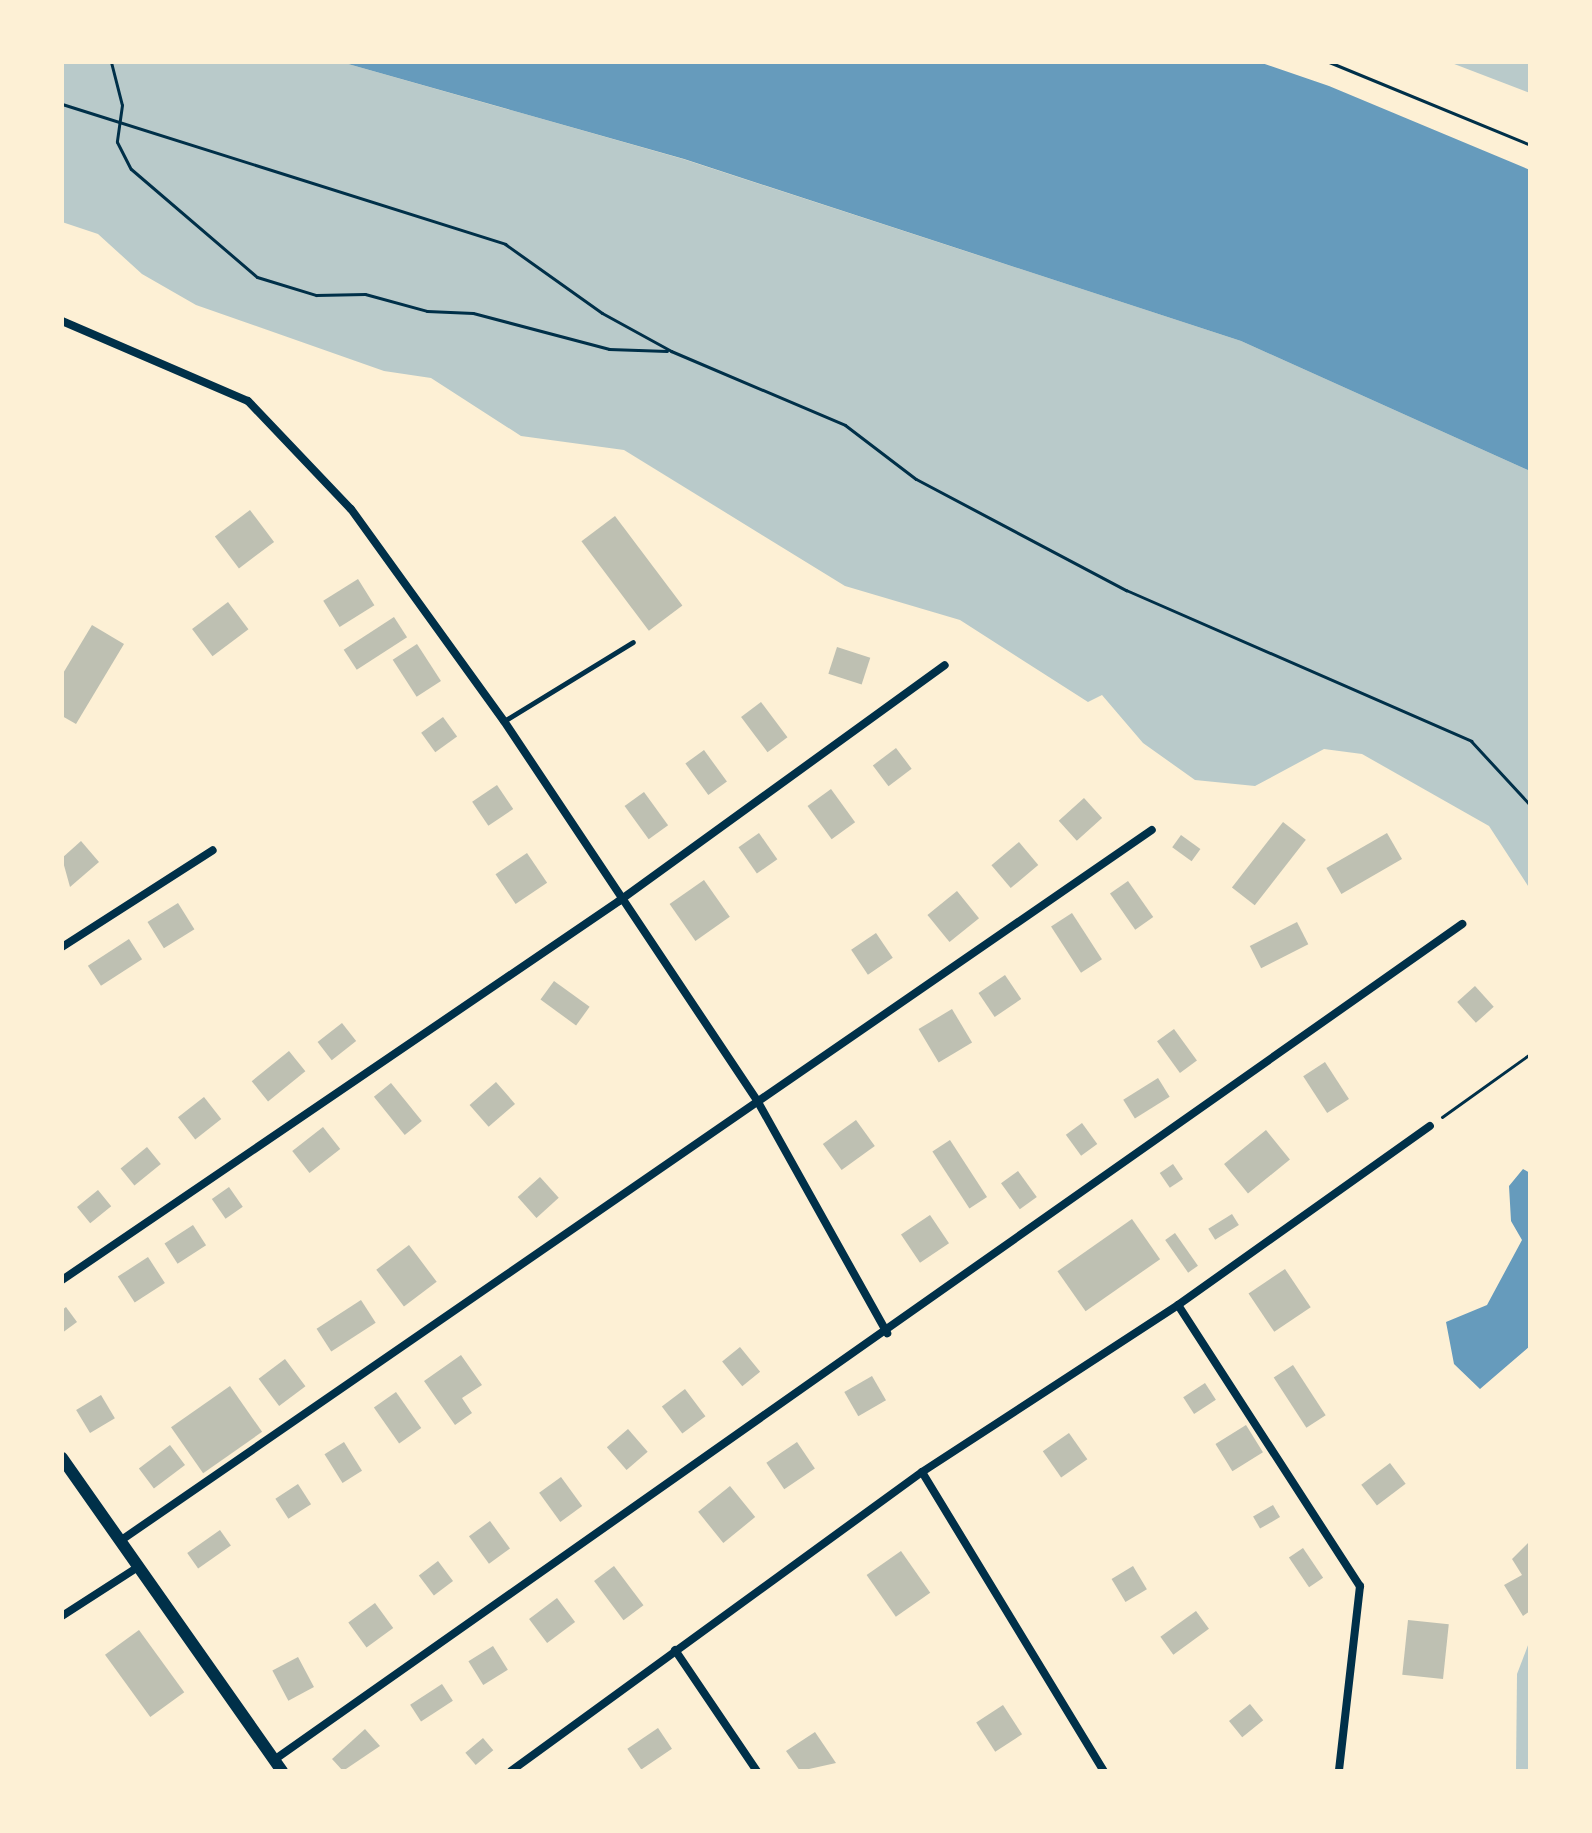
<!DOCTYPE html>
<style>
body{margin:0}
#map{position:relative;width:1592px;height:1833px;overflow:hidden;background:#fdf0d5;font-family:"Roboto Serif",serif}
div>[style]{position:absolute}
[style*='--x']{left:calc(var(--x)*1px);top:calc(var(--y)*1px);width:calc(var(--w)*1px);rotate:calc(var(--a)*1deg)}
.green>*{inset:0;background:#b9caca}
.water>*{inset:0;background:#669bbc}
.building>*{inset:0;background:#bec0b2;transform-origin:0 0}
.path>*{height:3px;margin:-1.5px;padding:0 1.5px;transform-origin:1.5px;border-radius:1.5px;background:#003049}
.service>*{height:5px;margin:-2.5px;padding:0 2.5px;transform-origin:2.5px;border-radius:2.5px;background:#003049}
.minor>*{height:8px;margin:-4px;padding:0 4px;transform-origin:4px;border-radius:4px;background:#003049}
.tertiary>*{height:12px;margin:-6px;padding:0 6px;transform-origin:6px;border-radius:6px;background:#003049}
span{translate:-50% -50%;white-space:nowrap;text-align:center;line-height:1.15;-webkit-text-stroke:6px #fdf0d5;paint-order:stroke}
.frame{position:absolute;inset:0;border:64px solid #fdf0d5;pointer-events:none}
</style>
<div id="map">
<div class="green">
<i style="clip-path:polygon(62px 62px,341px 62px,683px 159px,1241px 341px,1530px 471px,1530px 889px,1489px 826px,1362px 754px,1324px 749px,1255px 786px,1195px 780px,1143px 743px,1102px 695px,1088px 702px,960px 620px,845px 586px,624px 450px,521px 436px,431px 378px,384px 371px,196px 305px,142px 274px,98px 234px,62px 222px)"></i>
<i style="clip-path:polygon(1449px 62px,1530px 62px,1530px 93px)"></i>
<i style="clip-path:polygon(1530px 1640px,1530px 1771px,1516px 1771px,1517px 1674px)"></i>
</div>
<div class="water">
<i style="clip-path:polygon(341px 62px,1259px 62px,1329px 86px,1530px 170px,1530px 471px,1241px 341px,684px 159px)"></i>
<i style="clip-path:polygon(1523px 1169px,1530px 1173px,1530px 1346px,1480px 1389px,1454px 1364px,1446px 1322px,1487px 1305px,1522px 1240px,1511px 1221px,1509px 1186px)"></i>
</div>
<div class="building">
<i style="left:250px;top:510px;width:40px;height:44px;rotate:53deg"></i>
<i style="left:615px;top:516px;width:112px;height:42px;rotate:53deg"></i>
<i style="left:358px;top:579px;width:31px;height:41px;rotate:58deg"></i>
<i style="left:228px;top:602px;width:34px;height:45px;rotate:53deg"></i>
<i style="left:394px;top:617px;width:24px;height:60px;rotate:57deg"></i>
<i style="clip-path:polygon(92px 625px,124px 644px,76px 724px,62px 716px,62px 675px)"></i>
<i style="left:417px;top:644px;width:44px;height:29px;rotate:57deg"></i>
<i style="left:837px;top:647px;width:35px;height:28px;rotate:18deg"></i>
<i style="left:761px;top:702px;width:44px;height:25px;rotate:53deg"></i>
<i style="left:443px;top:717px;width:24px;height:27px;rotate:54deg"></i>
<i style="left:896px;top:748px;width:26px;height:29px;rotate:53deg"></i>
<i style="left:704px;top:750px;width:39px;height:23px;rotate:54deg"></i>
<i style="left:497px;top:785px;width:29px;height:30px;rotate:56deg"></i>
<i style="left:831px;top:789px;width:41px;height:29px;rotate:54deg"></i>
<i style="left:644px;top:792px;width:41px;height:24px;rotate:54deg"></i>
<i style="left:1084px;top:798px;width:27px;height:34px;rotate:48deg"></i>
<i style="left:1283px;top:822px;width:29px;height:83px;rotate:38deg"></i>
<i style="left:759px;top:833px;width:32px;height:25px;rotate:55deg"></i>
<i style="left:1387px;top:833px;width:30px;height:70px;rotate:60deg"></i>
<i style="left:1181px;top:835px;width:24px;height:15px;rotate:36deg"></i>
<i style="clip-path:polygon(81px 841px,99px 862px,70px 887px,62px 858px)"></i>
<i style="left:1019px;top:842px;width:30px;height:36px;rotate:50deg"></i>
<i style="left:527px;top:853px;width:36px;height:38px;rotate:56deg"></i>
<i style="left:704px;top:880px;width:45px;height:42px;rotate:55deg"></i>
<i style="left:1128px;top:881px;width:44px;height:22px;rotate:55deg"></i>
<i style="left:957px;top:891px;width:35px;height:38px;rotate:51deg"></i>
<i style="left:178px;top:903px;width:31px;height:36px;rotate:58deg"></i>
<i style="left:1072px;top:913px;width:55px;height:25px;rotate:57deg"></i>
<i style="left:1297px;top:922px;width:25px;height:53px;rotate:63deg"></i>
<i style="left:876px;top:933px;width:30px;height:30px;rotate:56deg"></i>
<i style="left:129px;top:939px;width:24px;height:49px;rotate:57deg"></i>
<i style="left:1005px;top:975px;width:29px;height:32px;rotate:56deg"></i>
<i style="left:554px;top:981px;width:44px;height:23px;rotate:36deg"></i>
<i style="left:1475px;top:986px;width:28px;height:24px;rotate:48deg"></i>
<i style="left:952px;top:1009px;width:39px;height:39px;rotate:59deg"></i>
<i style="left:342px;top:1023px;width:23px;height:31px;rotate:52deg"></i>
<i style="left:1174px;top:1029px;width:39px;height:21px;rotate:54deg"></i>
<i style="left:289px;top:1051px;width:26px;height:48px;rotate:51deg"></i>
<i style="left:1325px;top:1062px;width:44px;height:26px;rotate:57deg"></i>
<i style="left:1158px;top:1078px;width:22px;height:41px;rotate:58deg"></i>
<i style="left:496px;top:1082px;width:29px;height:35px;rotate:49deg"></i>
<i style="left:391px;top:1083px;width:49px;height:22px;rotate:51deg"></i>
<i style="left:204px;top:1097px;width:28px;height:33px;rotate:52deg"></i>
<i style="left:856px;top:1120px;width:32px;height:41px;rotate:54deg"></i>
<i style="left:1082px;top:1123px;width:26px;height:20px;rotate:54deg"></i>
<i style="left:323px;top:1127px;width:28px;height:39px;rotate:52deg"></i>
<i style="left:1266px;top:1130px;width:38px;height:54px;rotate:51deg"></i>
<i style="left:950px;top:1140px;width:68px;height:21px;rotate:57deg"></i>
<i style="left:147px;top:1147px;width:22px;height:34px;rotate:51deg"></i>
<i style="left:1173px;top:1164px;width:18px;height:16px;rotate:56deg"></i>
<i style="left:1018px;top:1171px;width:32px;height:21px;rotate:54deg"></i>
<i style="left:540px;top:1177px;width:28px;height:30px;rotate:48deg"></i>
<i style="left:229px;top:1187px;width:24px;height:21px;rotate:55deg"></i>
<i style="left:98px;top:1190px;width:21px;height:27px;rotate:51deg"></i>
<i style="left:1232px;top:1214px;width:13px;height:28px;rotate:58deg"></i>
<i style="left:930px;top:1215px;width:34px;height:35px;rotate:56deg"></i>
<i style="left:1132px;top:1219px;width:49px;height:91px;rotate:55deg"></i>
<i style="left:193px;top:1225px;width:24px;height:34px;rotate:57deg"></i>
<i style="left:1175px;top:1233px;width:40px;height:12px;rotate:55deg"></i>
<i style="left:409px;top:1245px;width:46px;height:41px;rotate:53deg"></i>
<i style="left:148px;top:1257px;width:31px;height:36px;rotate:57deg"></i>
<i style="left:1285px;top:1269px;width:46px;height:44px;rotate:56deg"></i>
<i style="left:361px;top:1300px;width:27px;height:53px;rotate:57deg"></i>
<i style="clip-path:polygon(66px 1307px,77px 1322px,62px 1333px,62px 1310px)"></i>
<i style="left:740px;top:1347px;width:32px;height:23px;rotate:51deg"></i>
<i style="clip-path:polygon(461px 1355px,482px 1385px,462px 1398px,472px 1413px,455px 1425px,424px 1381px)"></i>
<i style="left:285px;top:1359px;width:34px;height:33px;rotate:53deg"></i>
<i style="left:1293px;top:1365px;width:60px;height:23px;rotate:57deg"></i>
<i style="left:872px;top:1376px;width:28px;height:32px;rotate:60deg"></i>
<i style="left:1205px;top:1383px;width:20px;height:26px;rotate:57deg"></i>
<i style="left:230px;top:1386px;width:56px;height:72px;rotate:55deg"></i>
<i style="left:685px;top:1389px;width:34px;height:29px;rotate:53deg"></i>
<i style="left:396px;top:1392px;width:44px;height:27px;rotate:55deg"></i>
<i style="left:101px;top:1395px;width:27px;height:29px;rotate:59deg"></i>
<i style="left:1246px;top:1425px;width:32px;height:36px;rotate:58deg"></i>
<i style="left:628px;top:1429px;width:30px;height:28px;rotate:49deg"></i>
<i style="left:1069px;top:1433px;width:32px;height:32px;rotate:55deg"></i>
<i style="left:344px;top:1442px;width:34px;height:23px;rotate:58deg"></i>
<i style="left:797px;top:1442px;width:32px;height:37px;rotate:56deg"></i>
<i style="left:170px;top:1445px;width:25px;height:39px;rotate:53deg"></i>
<i style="left:1390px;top:1463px;width:26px;height:36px;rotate:53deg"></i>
<i style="left:561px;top:1477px;width:36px;height:27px;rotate:54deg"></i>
<i style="left:298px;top:1484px;width:24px;height:27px;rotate:57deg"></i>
<i style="left:730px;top:1486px;width:40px;height:41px;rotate:51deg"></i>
<i style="left:1273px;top:1505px;width:14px;height:23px;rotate:60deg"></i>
<i style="left:490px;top:1521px;width:34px;height:26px;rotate:54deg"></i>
<i style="left:220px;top:1530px;width:19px;height:40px;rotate:55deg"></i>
<i style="clip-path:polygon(1530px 1541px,1530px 1611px,1523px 1616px,1504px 1585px,1522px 1575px,1512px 1559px)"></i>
<i style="left:1303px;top:1548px;width:36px;height:17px;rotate:56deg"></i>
<i style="left:901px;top:1551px;width:51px;height:42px;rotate:55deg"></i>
<i style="left:438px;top:1561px;width:25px;height:24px;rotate:53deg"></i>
<i style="left:614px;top:1566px;width:49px;height:25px;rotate:53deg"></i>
<i style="left:1133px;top:1566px;width:27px;height:25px;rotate:59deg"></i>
<i style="left:557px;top:1598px;width:30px;height:35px;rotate:53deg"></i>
<i style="left:375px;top:1603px;width:31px;height:33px;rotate:54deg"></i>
<i style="left:1196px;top:1611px;width:22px;height:44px;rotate:54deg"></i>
<i style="left:1408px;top:1620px;width:41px;height:55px;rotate:6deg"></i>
<i style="left:139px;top:1630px;width:77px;height:42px;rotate:54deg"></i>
<i style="left:493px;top:1646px;width:28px;height:29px;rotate:58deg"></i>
<i style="left:298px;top:1657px;width:34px;height:29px;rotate:62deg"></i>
<i style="left:442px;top:1684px;width:20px;height:38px;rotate:57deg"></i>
<i style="left:1250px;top:1704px;width:21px;height:27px;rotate:51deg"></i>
<i style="left:1003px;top:1705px;width:35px;height:32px;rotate:57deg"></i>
<i style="left:658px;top:1728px;width:25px;height:37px;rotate:56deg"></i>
<i style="clip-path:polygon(365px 1729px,380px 1746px,343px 1771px,332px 1759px)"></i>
<i style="clip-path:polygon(815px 1732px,836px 1763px,800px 1771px,786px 1751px)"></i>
<i style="left:483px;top:1738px;width:16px;height:23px;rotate:50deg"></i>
</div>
<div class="path">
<i style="--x:111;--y:62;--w:44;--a:75.7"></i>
<i style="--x:122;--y:105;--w:37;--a:98"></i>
<i style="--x:117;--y:142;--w:30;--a:63"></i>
<i style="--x:131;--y:169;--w:166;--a:40.6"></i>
<i style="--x:257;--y:277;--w:62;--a:17"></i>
<i style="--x:316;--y:295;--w:49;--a:-1.2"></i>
<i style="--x:365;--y:294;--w:64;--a:15.3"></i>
<i style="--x:427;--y:311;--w:46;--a:2.5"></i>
<i style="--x:473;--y:313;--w:141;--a:14.8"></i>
<i style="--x:609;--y:349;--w:58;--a:2"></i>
<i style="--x:1329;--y:62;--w:217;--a:22.4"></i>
<i style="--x:62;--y:104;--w:465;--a:17.5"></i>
<i style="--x:505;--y:244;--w:119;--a:35.4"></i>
<i style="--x:602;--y:313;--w:79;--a:28.8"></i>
<i style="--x:671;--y:351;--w:189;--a:23"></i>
<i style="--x:845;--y:425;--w:89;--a:37.3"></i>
<i style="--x:916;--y:479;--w:238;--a:27.9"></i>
<i style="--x:1126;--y:590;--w:377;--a:23.6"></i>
<i style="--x:1471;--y:741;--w:87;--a:47.3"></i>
<i style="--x:1442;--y:1117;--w:108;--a:-35.6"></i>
</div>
<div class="service">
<i style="--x:504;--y:721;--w:151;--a:-31.5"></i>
</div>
<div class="minor">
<i style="--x:62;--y:321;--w:202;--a:23.3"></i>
<i style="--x:248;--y:401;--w:149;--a:46.4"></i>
<i style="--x:351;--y:509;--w:261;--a:54.2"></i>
<i style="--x:504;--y:721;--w:458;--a:56.3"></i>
<i style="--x:758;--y:1102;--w:265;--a:60.8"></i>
<i style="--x:62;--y:947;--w:179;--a:-32.7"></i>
<i style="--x:62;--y:1280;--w:674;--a:-34.23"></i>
<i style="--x:619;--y:901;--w:402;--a:-35.9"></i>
<i style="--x:1178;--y:1305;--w:335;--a:57.1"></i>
<i style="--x:1360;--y:1586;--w:186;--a:96.5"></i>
<i style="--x:922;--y:1472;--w:350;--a:58.7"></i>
<i style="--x:120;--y:1541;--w:1253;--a:-34.57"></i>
<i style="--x:62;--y:1616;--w:90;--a:-32.8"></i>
<i style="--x:675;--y:1650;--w:146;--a:55.9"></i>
<i style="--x:274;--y:1760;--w:1453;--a:-35.13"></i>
<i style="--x:511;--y:1771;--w:508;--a:-36.04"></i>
<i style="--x:922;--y:1472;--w:306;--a:-33.1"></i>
<i style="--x:1178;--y:1305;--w:309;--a:-35.4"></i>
</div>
<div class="tertiary">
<i style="--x:62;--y:1458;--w:383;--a:54.9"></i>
</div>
<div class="frame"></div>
</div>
